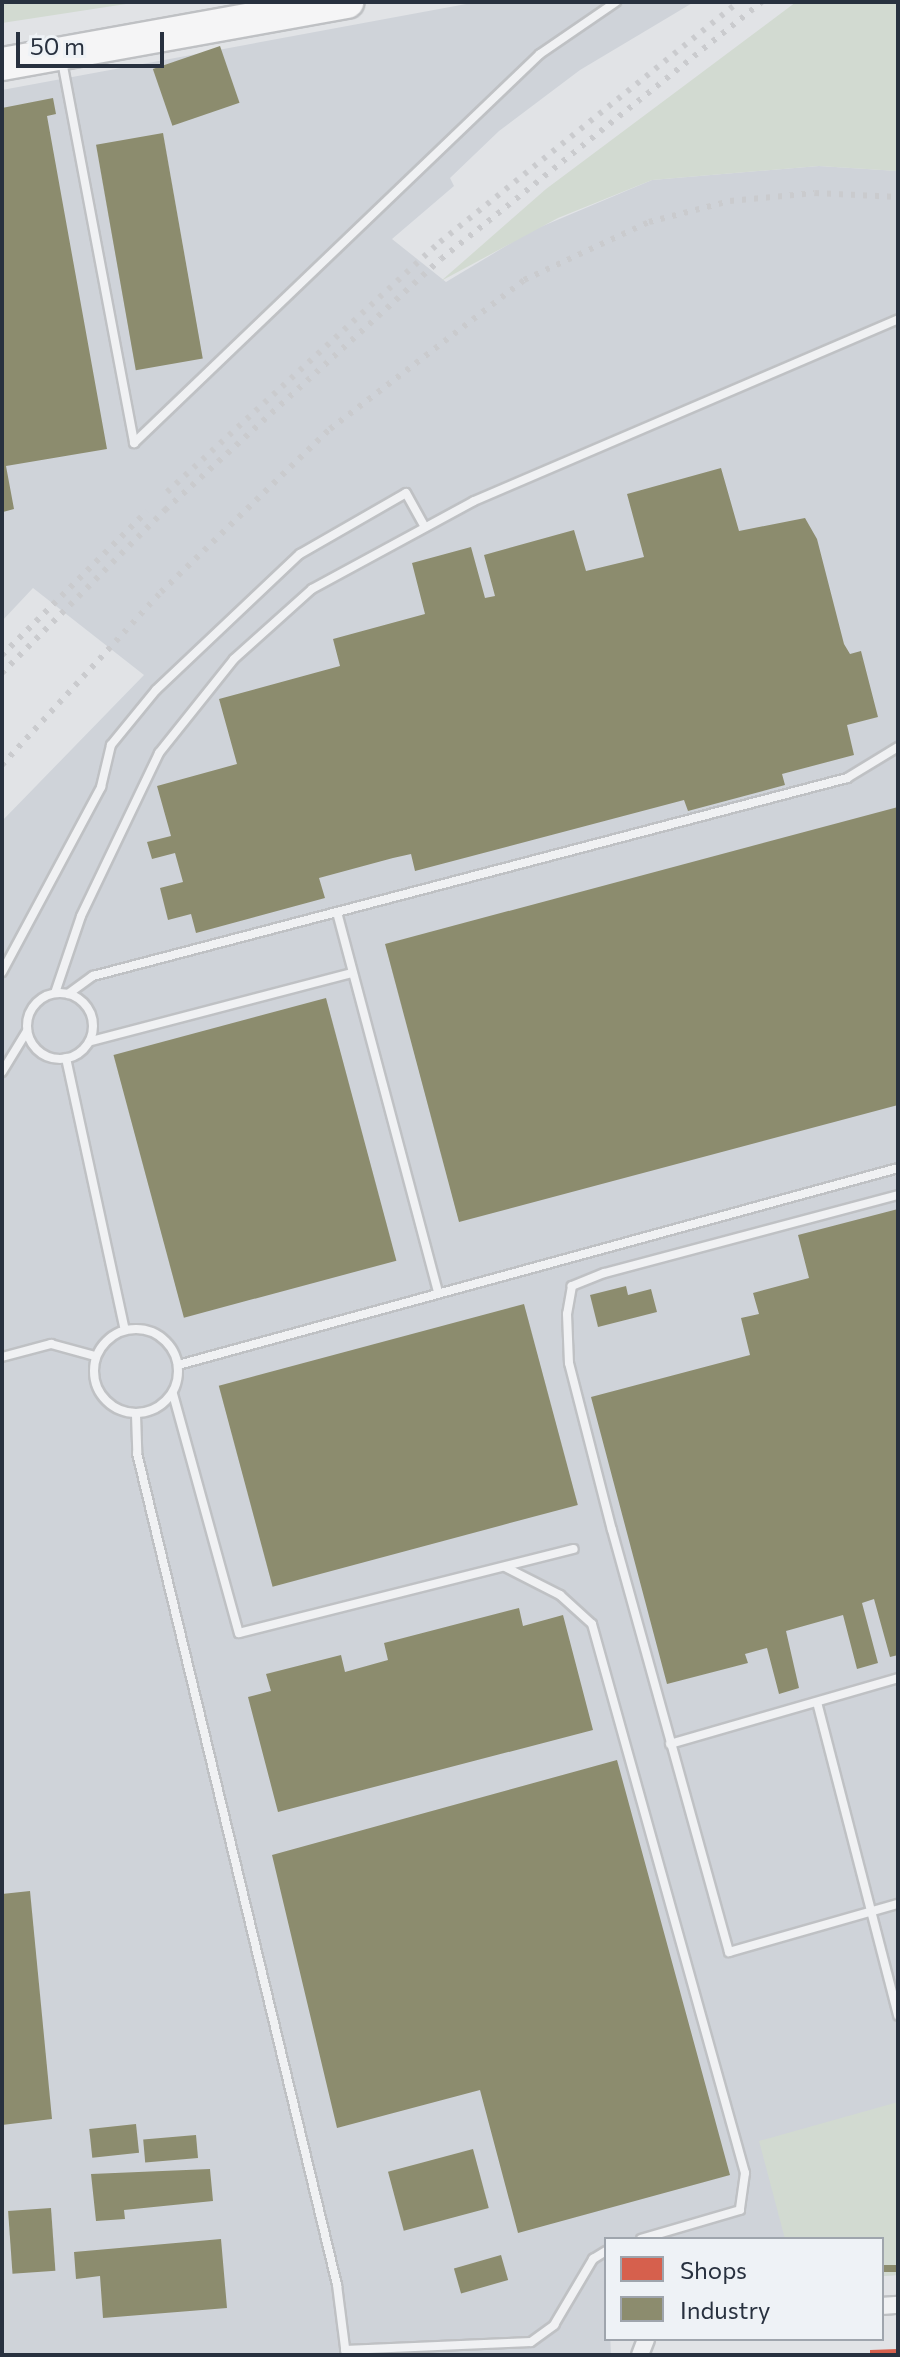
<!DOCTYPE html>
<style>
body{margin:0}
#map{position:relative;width:900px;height:2357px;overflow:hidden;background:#e1e3e6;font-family:Commissioner,sans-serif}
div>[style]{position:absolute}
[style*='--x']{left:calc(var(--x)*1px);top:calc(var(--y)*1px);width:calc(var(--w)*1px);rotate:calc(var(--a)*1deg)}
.built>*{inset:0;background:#cfd3d9}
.green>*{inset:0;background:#d2dad1}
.shops>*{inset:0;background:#d6604d}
.industry>*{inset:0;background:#8c8c6e;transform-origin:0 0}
.roads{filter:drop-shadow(2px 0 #bfc1c4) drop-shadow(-2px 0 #bfc1c4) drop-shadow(0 2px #bfc1c4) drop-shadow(0 -2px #bfc1c4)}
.lane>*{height:8px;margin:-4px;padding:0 4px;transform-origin:4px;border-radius:4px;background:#f0f1f3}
.lane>.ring{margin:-4px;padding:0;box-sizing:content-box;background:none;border:8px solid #f0f1f3;border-radius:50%}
.street>*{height:16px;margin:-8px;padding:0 8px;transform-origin:8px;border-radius:8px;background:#f0f1f3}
.highway>*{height:32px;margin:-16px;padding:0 16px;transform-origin:16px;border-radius:16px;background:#f5f5f6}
.rail>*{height:6px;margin-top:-3px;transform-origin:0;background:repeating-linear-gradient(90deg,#cacbce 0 4px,transparent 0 12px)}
span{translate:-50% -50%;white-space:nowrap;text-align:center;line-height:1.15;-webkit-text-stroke:8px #eef2f6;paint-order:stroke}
.frame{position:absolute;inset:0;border:4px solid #28313f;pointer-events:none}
.legend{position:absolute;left:604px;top:2237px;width:280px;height:104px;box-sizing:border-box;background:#eef2f6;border:2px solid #9fa5ad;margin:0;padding:10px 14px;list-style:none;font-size:24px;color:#28313f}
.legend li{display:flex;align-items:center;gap:16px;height:40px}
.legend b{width:40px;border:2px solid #9fa5ad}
.scale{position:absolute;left:16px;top:32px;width:148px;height:36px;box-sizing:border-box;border:4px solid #28313f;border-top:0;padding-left:10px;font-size:24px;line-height:28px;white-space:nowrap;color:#28313f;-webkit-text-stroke:6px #eef2f6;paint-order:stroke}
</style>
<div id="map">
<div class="built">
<i style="clip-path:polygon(477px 2px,694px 2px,580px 70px,499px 131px,450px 178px,454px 186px,392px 239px,446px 282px,531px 231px,652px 180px,819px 166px,898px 171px,898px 2275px,882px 2276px,882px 2239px,606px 2239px,611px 2355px,2px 2355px,2px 821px,144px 675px,33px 588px,2px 621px,2px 90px)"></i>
</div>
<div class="green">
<i style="clip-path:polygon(2px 2px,139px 2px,2px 23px)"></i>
<i style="clip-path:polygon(796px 2px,898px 2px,898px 171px,819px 166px,652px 180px,558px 218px,441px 281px,546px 189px)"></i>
<i style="clip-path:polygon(898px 2102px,898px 2275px,882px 2276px,882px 2239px,785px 2239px,759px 2141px)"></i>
</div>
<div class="shops">
<i style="clip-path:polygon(898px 2349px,898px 2355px,870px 2355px,870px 2350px)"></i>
</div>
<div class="industry">
<i style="left:220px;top:46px;width:60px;height:71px;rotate:71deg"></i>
<i style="clip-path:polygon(53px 98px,56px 114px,47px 116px,107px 449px,6px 466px,14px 509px,3px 512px,2px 108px)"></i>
<i style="left:163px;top:133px;width:229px;height:68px;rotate:80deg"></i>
<i style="clip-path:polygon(721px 468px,739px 531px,805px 518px,817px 539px,844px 644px,850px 654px,861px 651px,878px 717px,847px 725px,854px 755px,782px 774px,785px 785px,688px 811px,684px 800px,415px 871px,411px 854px,393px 858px,319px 878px,325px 898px,196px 933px,191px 914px,168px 920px,160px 888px,183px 882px,175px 853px,152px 859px,147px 842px,171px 836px,157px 786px,237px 764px,219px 699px,340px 666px,333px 639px,425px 614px,412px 563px,471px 547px,485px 598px,495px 596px,484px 555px,574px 530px,586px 571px,644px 557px,627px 494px)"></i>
<i style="clip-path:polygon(898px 807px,898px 1105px,459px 1222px,385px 944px)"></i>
<i style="left:326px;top:998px;width:272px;height:220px;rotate:75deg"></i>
<i style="clip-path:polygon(898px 1209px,898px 1655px,890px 1657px,874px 1599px,862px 1603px,878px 1663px,857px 1669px,843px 1615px,786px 1631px,799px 1688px,779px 1694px,767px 1648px,745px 1654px,748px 1663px,667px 1684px,591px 1397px,750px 1355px,741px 1318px,759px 1314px,753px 1293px,809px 1278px,798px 1235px)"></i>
<i style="clip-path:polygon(626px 1286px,628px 1295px,651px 1289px,657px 1312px,598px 1327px,590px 1295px)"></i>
<i style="left:524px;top:1304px;width:208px;height:316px;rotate:75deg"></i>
<i style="clip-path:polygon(519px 1608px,523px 1626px,563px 1615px,593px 1730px,278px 1812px,248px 1697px,271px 1691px,266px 1674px,341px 1655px,345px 1672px,388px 1660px,384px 1643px)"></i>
<i style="clip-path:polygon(617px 1760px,730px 2175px,518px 2233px,480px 2090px,337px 2128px,272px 1855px)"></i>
<i style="clip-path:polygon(30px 1891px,52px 2119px,2px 2125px,2px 1894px)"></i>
<i style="left:136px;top:2124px;width:29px;height:47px;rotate:84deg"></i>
<i style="left:196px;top:2135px;width:23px;height:53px;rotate:85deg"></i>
<i style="left:473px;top:2149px;width:61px;height:88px;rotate:75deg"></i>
<i style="clip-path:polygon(210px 2169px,213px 2201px,124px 2210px,125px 2219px,96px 2221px,91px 2174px)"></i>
<i style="left:51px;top:2208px;width:63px;height:43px;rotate:86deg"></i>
<i style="clip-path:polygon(221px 2239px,227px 2308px,103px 2318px,100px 2276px,76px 2279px,74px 2252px)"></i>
<i style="left:501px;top:2255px;width:26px;height:49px;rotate:74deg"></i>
<i style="left:882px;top:2265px;width:15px;height:7px"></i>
</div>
<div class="roads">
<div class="lane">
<i style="--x:62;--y:61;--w:389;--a:79.3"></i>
<i style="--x:134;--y:443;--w:562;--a:-43.77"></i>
<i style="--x:540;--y:54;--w:92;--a:-34.4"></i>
<i style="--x:338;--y:916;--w:390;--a:75.1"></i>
<i style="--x:2;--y:972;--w:210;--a:-61.8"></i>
<i style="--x:101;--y:787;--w:43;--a:-76.6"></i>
<i style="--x:111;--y:745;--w:71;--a:-50.7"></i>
<i style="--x:156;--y:690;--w:198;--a:-43.4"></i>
<i style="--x:300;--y:554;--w:122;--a:-29.9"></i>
<i style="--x:406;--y:493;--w:39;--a:61"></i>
<i style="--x:55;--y:993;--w:81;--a:-71.3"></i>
<i style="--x:81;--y:916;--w:181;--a:-64.4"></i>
<i style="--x:159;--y:753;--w:120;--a:-51.4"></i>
<i style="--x:234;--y:659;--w:105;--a:-41.9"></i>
<i style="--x:312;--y:589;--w:184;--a:-28.5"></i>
<i style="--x:474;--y:501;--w:461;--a:-23.2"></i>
<i class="ring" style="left:27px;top:993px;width:58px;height:58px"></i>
<i style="--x:68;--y:994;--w:31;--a:-36"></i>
<i style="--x:93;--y:976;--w:780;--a:-14.71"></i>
<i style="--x:847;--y:778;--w:60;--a:-31.3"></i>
<i style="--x:91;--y:1041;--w:270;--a:-14.6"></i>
<i style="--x:66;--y:1058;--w:278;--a:77.8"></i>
<i style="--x:2;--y:1072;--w:48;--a:-58.6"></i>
<i style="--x:898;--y:1195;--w:304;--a:165.1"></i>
<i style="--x:604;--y:1273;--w:35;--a:158"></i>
<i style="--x:572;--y:1286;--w:28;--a:100"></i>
<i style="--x:567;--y:1314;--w:49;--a:87.7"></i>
<i style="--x:569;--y:1363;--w:172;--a:75.6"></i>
<i style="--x:612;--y:1530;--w:438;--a:74.5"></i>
<i style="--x:729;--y:1952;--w:176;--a:-15.9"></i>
<i class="ring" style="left:94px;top:1329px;width:76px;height:76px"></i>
<i style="--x:2;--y:1357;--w:51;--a:-14.9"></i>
<i style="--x:51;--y:1344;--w:46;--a:15.3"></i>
<i style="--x:178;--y:1365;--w:746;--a:-15.3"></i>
<i style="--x:173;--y:1394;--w:248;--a:74.6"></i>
<i style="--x:239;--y:1633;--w:345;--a:-14.1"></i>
<i style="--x:136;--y:1415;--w:38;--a:88"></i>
<i style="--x:137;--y:1453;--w:856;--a:76.48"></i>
<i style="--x:337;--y:2285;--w:71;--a:82.7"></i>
<i style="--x:505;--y:1567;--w:62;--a:27"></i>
<i style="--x:560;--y:1595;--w:43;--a:42.2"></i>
<i style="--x:592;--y:1624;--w:570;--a:74.43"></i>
<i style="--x:745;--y:2173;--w:37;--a:98"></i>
<i style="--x:740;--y:2210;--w:103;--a:163.7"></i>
<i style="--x:817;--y:1702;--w:324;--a:75.5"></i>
<i style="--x:670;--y:1744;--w:237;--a:-16.1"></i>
<i style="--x:345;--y:2350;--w:186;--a:-2.5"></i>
<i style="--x:531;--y:2342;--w:29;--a:-36"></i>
<i style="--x:554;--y:2325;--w:77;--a:-59.4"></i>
<i style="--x:593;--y:2259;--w:15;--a:-32"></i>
</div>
<div class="street">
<i style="--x:882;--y:2306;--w:16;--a:-4"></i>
<i style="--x:640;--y:2355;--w:17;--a:-69"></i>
</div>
<div class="highway">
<i style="--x:2;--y:64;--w:351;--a:-10.2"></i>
</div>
</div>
<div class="rail">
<i style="--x:167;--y:492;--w:370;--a:-42.5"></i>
<i style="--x:440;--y:242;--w:383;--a:-38.8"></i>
<i style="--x:2;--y:655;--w:204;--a:-44.8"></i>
<i style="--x:2;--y:673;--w:231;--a:-45"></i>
<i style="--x:165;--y:510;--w:373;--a:-42.3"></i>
<i style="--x:441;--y:259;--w:411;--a:-38.7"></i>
<i style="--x:2;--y:765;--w:235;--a:-47.4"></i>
<i style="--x:161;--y:592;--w:235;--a:-44"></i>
<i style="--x:330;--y:429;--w:245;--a:-37.5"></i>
<i style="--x:524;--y:280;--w:138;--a:-24.9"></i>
<i style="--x:649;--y:222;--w:84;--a:-14.5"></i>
<i style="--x:730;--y:201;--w:85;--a:-5.4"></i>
<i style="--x:815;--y:193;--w:83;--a:2.8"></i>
</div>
<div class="frame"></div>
<ul class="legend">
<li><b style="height:22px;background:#d6604d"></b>Shops</li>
<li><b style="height:22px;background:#8c8c6e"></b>Industry</li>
</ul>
<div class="scale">50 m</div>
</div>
